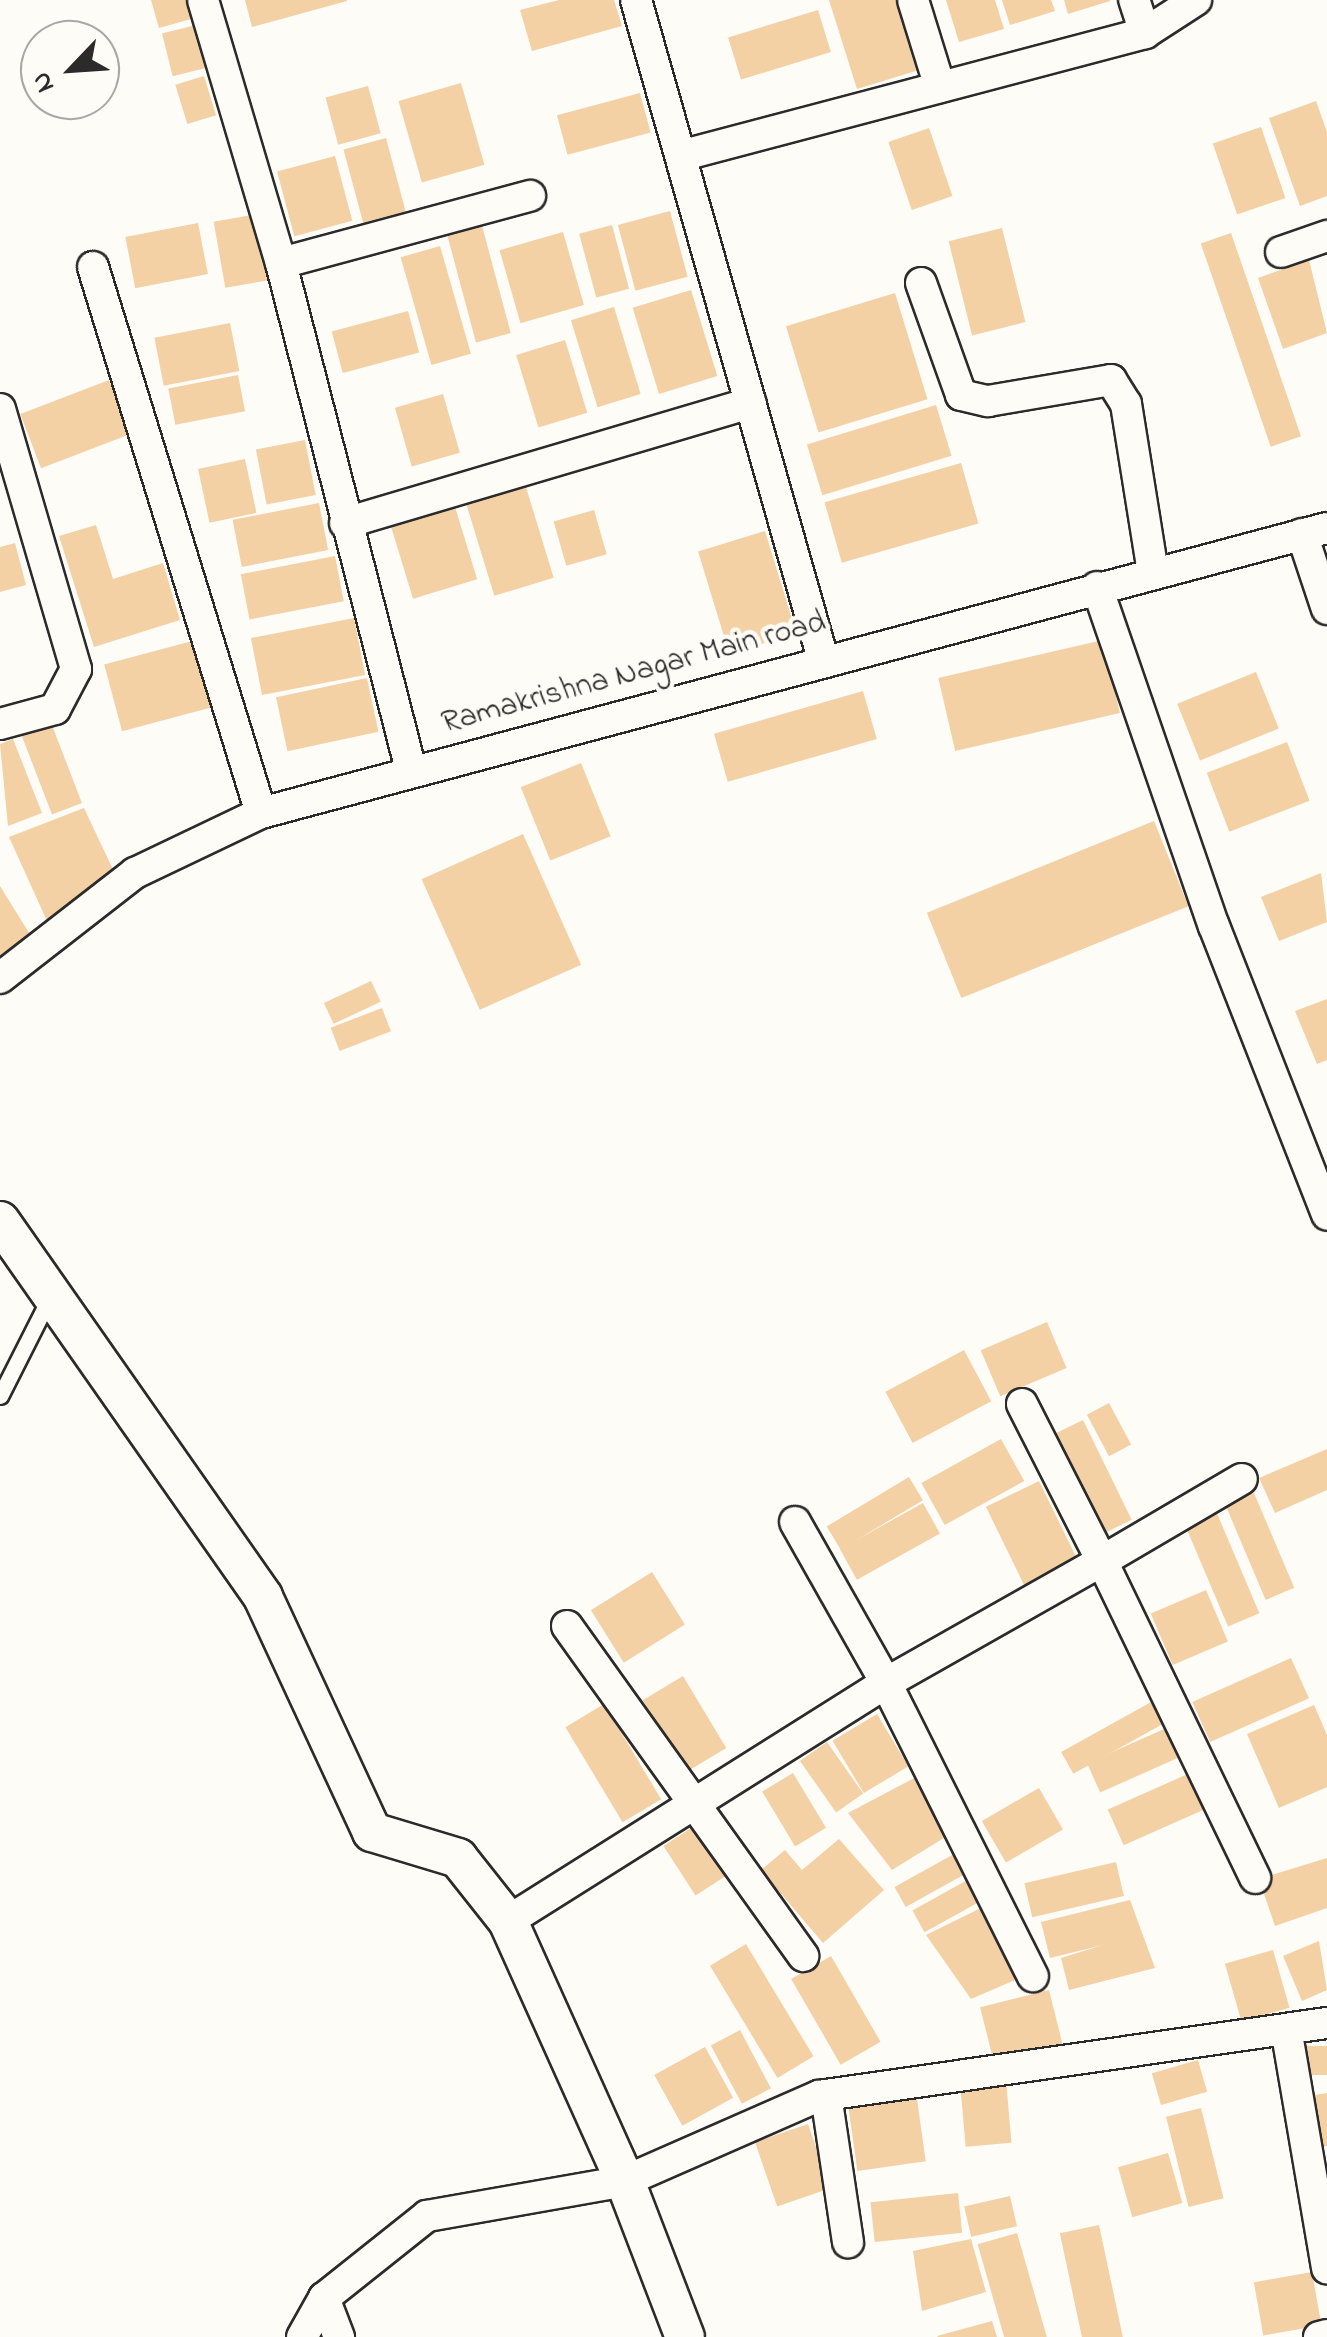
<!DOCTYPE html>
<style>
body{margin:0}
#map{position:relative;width:1327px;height:2337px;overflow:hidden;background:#fdfcf7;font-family:"Indie Flower",sans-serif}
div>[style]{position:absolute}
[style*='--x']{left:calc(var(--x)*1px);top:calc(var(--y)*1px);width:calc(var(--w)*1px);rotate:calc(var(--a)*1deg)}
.building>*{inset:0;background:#f4d0a5;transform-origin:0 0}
.roads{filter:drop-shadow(2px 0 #2b2b2b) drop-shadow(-2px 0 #2b2b2b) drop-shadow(0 2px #2b2b2b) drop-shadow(0 -2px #2b2b2b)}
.service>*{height:15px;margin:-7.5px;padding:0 7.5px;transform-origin:7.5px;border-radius:7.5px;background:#fdfcf7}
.minor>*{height:30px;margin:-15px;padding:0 15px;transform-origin:15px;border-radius:15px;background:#fdfcf7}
.tertiary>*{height:38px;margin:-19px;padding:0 19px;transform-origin:19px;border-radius:19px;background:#fdfcf7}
span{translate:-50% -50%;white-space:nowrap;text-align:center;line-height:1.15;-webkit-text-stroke:9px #fdfcf7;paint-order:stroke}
.street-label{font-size:32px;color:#2b2b2b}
.north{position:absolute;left:20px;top:20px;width:100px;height:100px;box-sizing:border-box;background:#fdfcf7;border:2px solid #a9a8a5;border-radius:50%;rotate:245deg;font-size:28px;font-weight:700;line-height:40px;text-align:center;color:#2b2b2b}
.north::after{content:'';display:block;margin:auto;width:35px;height:45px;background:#2b2b2b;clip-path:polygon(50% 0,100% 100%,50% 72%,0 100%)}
</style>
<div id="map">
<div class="building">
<i style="clip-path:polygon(151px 0,186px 0,191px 19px,159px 28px)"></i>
<i style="clip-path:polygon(245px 0,347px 0,347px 1px,252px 27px)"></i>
<i style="clip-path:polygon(559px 0,614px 0,622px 26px,532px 51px,520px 10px)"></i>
<i style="clip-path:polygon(829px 0,897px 0,919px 70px,857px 89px)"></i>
<i style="clip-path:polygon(946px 0,995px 0,1004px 29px,959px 42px)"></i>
<i style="clip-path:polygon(1002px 0,1051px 0,1055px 11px,1010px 25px)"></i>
<i style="clip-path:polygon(1064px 0,1110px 0,1110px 1px,1068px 14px)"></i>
<i style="left:818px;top:10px;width:44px;height:94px;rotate:73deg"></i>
<i style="left:196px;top:25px;width:44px;height:35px;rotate:76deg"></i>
<i style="left:204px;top:76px;width:41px;height:30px;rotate:73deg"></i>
<i style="left:461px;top:83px;width:85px;height:65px;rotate:74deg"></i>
<i style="left:368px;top:86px;width:49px;height:44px;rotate:75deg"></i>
<i style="left:640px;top:93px;width:41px;height:86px;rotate:75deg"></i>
<i style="clip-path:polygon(1316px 101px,1327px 132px,1327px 196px,1300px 206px,1269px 118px)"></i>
<i style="left:1261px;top:127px;width:75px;height:51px;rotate:71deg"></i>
<i style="left:929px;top:128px;width:72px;height:43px;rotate:71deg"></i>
<i style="left:386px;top:138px;width:76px;height:44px;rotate:75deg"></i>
<i style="left:335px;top:156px;width:67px;height:60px;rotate:75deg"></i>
<i style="left:670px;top:211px;width:68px;height:54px;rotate:75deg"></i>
<i style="left:258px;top:214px;width:67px;height:45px;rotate:80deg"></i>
<i style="left:481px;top:222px;width:115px;height:36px;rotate:75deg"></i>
<i style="left:198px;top:223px;width:52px;height:74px;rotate:79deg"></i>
<i style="left:612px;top:225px;width:66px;height:34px;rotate:75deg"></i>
<i style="left:1002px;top:228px;width:97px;height:55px;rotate:76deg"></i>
<i style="left:563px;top:232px;width:76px;height:66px;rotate:74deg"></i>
<i style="left:1231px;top:233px;width:215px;height:32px;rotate:71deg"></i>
<i style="left:440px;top:246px;width:112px;height:41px;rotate:74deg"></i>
<i style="clip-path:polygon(1309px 260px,1327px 333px,1283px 349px,1258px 278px)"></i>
<i style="left:691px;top:290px;width:90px;height:61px;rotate:73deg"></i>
<i style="left:895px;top:293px;width:111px;height:114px;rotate:73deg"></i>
<i style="left:614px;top:307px;width:91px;height:45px;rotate:73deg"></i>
<i style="left:408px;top:311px;width:43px;height:79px;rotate:75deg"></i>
<i style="left:230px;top:323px;width:49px;height:77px;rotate:79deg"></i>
<i style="left:565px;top:340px;width:76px;height:51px;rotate:73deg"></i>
<i style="left:238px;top:375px;width:37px;height:71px;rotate:79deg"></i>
<i style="left:109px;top:380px;width:58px;height:95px;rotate:69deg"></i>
<i style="left:443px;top:394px;width:61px;height:50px;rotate:74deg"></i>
<i style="left:936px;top:405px;width:53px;height:135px;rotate:73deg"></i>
<i style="left:305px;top:440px;width:56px;height:50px;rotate:79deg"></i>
<i style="left:245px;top:459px;width:55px;height:48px;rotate:78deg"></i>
<i style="left:961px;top:463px;width:63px;height:142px;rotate:74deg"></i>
<i style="left:525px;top:484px;width:98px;height:62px;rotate:73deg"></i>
<i style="left:452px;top:497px;width:86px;height:67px;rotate:73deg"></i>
<i style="left:319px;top:503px;width:48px;height:88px;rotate:79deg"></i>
<i style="left:594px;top:510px;width:46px;height:42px;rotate:74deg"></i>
<i style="clip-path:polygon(96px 525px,113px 579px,163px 563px,180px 620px,94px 647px,59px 536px)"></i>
<i style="left:765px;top:531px;width:107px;height:70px;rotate:73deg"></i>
<i style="clip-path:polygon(15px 543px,26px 585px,0 592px,0 547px)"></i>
<i style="left:335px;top:556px;width:46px;height:96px;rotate:79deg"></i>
<i style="left:354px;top:618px;width:58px;height:105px;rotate:79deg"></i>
<i style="left:196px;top:640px;width:69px;height:95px;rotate:75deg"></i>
<i style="left:1103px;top:640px;width:75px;height:169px;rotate:77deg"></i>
<i style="left:1256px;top:672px;width:61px;height:85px;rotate:68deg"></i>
<i style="left:367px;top:678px;width:55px;height:93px;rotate:78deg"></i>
<i style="left:863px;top:691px;width:50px;height:155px;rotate:74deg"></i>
<i style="left:50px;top:720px;width:89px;height:32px;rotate:69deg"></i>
<i style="clip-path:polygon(13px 739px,42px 813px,8px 826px,0 744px)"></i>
<i style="left:1287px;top:742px;width:63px;height:86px;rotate:69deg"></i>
<i style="left:581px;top:763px;width:79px;height:65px;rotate:68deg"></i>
<i style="clip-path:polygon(84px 808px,117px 878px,47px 921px,9px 837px)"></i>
<i style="left:1154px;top:821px;width:92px;height:245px;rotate:68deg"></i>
<i style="left:523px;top:834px;width:143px;height:111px;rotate:66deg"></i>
<i style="clip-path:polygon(1321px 873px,1327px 922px,1279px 941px,1261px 897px)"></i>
<i style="clip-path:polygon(0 886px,31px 936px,0 957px)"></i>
<i style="left:371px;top:981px;width:23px;height:52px;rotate:65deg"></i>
<i style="clip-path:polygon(1327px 999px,1327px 1060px,1317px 1064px,1295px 1011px)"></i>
<i style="left:382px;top:1008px;width:25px;height:55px;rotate:69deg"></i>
<i style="left:1047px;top:1322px;width:50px;height:72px;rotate:67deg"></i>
<i style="left:964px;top:1350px;width:58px;height:89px;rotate:62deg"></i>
<i style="left:1109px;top:1403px;width:47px;height:25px;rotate:62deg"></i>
<i style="left:1083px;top:1420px;width:111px;height:37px;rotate:64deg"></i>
<i style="left:1001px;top:1439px;width:48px;height:91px;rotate:61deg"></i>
<i style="clip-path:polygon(1327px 1449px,1327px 1490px,1275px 1513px,1259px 1478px)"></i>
<i style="left:909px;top:1477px;width:27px;height:96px;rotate:59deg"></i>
<i style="left:1039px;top:1481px;width:93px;height:59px;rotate:64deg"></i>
<i style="left:1254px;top:1493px;width:103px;height:31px;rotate:67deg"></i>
<i style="left:923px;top:1503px;width:35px;height:95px;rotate:61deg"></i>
<i style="left:1216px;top:1511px;width:111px;height:34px;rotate:67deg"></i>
<i style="left:652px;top:1572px;width:62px;height:72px;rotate:58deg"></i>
<i style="left:1206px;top:1590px;width:56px;height:60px;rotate:67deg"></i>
<i style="left:1291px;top:1658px;width:44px;height:108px;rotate:66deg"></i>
<i style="left:683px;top:1676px;width:84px;height:47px;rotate:59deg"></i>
<i style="left:1153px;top:1701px;width:25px;height:105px;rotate:61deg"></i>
<i style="left:604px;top:1704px;width:111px;height:45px;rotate:59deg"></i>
<i style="clip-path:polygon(1314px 1705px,1327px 1735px,1327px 1787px,1279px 1808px,1247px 1734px)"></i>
<i style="left:877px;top:1714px;width:61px;height:52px;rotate:59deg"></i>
<i style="left:1173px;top:1725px;width:32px;height:94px;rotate:66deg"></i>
<i style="left:827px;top:1742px;width:63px;height:33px;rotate:55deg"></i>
<i style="left:793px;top:1773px;width:64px;height:36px;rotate:59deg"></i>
<i style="left:1190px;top:1773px;width:39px;height:90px;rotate:66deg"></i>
<i style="clip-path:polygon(918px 1776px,947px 1836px,892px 1870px,848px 1813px)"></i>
<i style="left:1039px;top:1788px;width:48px;height:66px;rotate:60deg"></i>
<i style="left:702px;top:1821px;width:59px;height:46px;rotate:57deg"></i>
<i style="clip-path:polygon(839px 1839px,884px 1890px,823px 1943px,761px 1870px,785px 1850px,802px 1870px)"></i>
<i style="left:954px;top:1854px;width:23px;height:68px;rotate:61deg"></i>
<i style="clip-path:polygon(1327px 1858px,1327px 1908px,1275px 1926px,1259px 1879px)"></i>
<i style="left:1116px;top:1862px;width:35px;height:94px;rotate:77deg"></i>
<i style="left:971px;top:1878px;width:25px;height:67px;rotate:61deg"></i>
<i style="clip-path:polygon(1130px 1900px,1155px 1968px,1069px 1990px,1061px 1958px,1103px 1945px,1050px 1958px,1041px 1922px)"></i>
<i style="clip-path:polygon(989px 1904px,1015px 1980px,971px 1999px,926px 1935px)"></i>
<i style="clip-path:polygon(1319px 1941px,1327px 1990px,1302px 2001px,1283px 1956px)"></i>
<i style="left:746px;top:1944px;width:131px;height:42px;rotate:59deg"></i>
<i style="left:1273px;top:1950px;width:60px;height:50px;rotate:74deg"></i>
<i style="left:831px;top:1956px;width:99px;height:46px;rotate:60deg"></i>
<i style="left:1049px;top:1990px;width:59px;height:71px;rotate:76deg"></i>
<i style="left:740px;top:2030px;width:66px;height:33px;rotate:62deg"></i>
<i style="left:1327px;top:2046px;width:29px;height:26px;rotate:90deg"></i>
<i style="left:705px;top:2047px;width:58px;height:58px;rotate:61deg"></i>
<i style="left:1198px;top:2060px;width:33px;height:48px;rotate:74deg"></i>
<i style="left:1006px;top:2080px;width:63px;height:46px;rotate:85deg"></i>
<i style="left:916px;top:2092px;width:70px;height:69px;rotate:82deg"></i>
<i style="clip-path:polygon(1327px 2093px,1327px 2146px,1321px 2147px,1314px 2095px)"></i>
<i style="left:1201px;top:2108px;width:93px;height:36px;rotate:76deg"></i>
<i style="left:808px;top:2124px;width:68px;height:56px;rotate:71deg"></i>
<i style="left:1168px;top:2153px;width:52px;height:52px;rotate:74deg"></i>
<i style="left:958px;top:2193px;width:40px;height:88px;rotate:84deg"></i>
<i style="left:1010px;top:2196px;width:31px;height:47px;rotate:77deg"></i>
<i style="left:1099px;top:2225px;width:115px;height:40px;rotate:78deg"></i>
<i style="left:1017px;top:2233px;width:108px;height:41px;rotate:74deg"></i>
<i style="clip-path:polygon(971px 2239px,986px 2292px,922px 2311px,913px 2251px)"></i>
<i style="left:1312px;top:2272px;width:54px;height:59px;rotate:80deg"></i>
<i style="clip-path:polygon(992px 2321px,997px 2337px,938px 2337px,937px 2336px)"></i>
</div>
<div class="roads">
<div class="service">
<i style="--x:0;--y:1396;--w:111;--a:-63.2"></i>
</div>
<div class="minor">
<i style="--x:203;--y:0;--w:274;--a:73.5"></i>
<i style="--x:281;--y:263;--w:523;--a:75.62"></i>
<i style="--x:636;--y:0;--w:685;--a:74.16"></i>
<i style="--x:913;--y:0;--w:91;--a:72.8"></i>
<i style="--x:1145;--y:33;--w:61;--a:-32.9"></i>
<i style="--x:684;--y:155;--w:477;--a:-14.8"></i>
<i style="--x:1145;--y:33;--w:35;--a:-108"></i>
<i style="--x:1281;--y:252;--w:49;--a:-19.2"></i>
<i style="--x:281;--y:263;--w:258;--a:-15.1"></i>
<i style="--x:93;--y:267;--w:571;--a:72.9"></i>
<i style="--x:921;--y:283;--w:119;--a:70.3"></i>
<i style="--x:961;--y:395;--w:28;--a:13"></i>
<i style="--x:988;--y:401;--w:125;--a:-9.7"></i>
<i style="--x:1111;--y:380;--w:28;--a:58"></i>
<i style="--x:1126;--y:404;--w:171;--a:80.9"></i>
<i style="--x:0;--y:409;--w:271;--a:73.7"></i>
<i style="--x:76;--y:669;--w:45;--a:117.7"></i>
<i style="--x:55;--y:709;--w:57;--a:164.7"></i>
<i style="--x:345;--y:523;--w:423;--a:-16.5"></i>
<i style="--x:1302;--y:534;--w:79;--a:71.6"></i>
<i style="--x:1097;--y:587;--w:359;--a:71"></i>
<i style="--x:1214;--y:926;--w:310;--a:68.6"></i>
<i style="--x:0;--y:978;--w:171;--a:-37.9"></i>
<i style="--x:135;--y:873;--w:140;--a:-25.5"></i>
<i style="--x:261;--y:813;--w:1103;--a:-14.97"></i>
<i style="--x:1022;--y:1404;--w:176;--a:63"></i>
<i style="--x:1102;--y:1561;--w:162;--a:-30.4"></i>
<i style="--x:795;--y:1522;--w:185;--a:60.5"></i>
<i style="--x:886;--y:1683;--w:328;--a:63.4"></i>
<i style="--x:567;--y:1626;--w:406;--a:54.4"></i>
<i style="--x:508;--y:1921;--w:447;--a:-32.2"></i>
<i style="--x:886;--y:1683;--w:248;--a:-29.5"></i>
<i style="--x:1102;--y:1561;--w:352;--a:64.2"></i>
<i style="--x:1287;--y:2034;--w:238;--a:80.3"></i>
<i style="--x:826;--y:2095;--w:149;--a:81.5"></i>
<i style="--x:324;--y:2298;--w:42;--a:69"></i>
<i style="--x:302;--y:2337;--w:45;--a:-60.6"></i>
<i style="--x:324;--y:2298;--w:132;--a:-38.5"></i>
<i style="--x:427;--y:2216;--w:201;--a:-10"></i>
<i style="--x:625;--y:2181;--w:212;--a:-23.7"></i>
<i style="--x:819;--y:2096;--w:513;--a:-8.18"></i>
<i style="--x:1319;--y:2337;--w:8;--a:-14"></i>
</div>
<div class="tertiary">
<i style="--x:0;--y:1221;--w:459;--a:55"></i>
<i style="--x:263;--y:1597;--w:259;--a:65.1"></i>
<i style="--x:372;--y:1832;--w:90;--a:16.8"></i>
<i style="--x:458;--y:1858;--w:80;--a:51.6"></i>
<i style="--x:508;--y:1921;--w:285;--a:65.8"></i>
<i style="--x:625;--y:2181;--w:167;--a:69"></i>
</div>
</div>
<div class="street-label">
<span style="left:634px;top:674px;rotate:-15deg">Ramakrishna Nagar Main road</span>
</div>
<div class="north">N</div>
</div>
